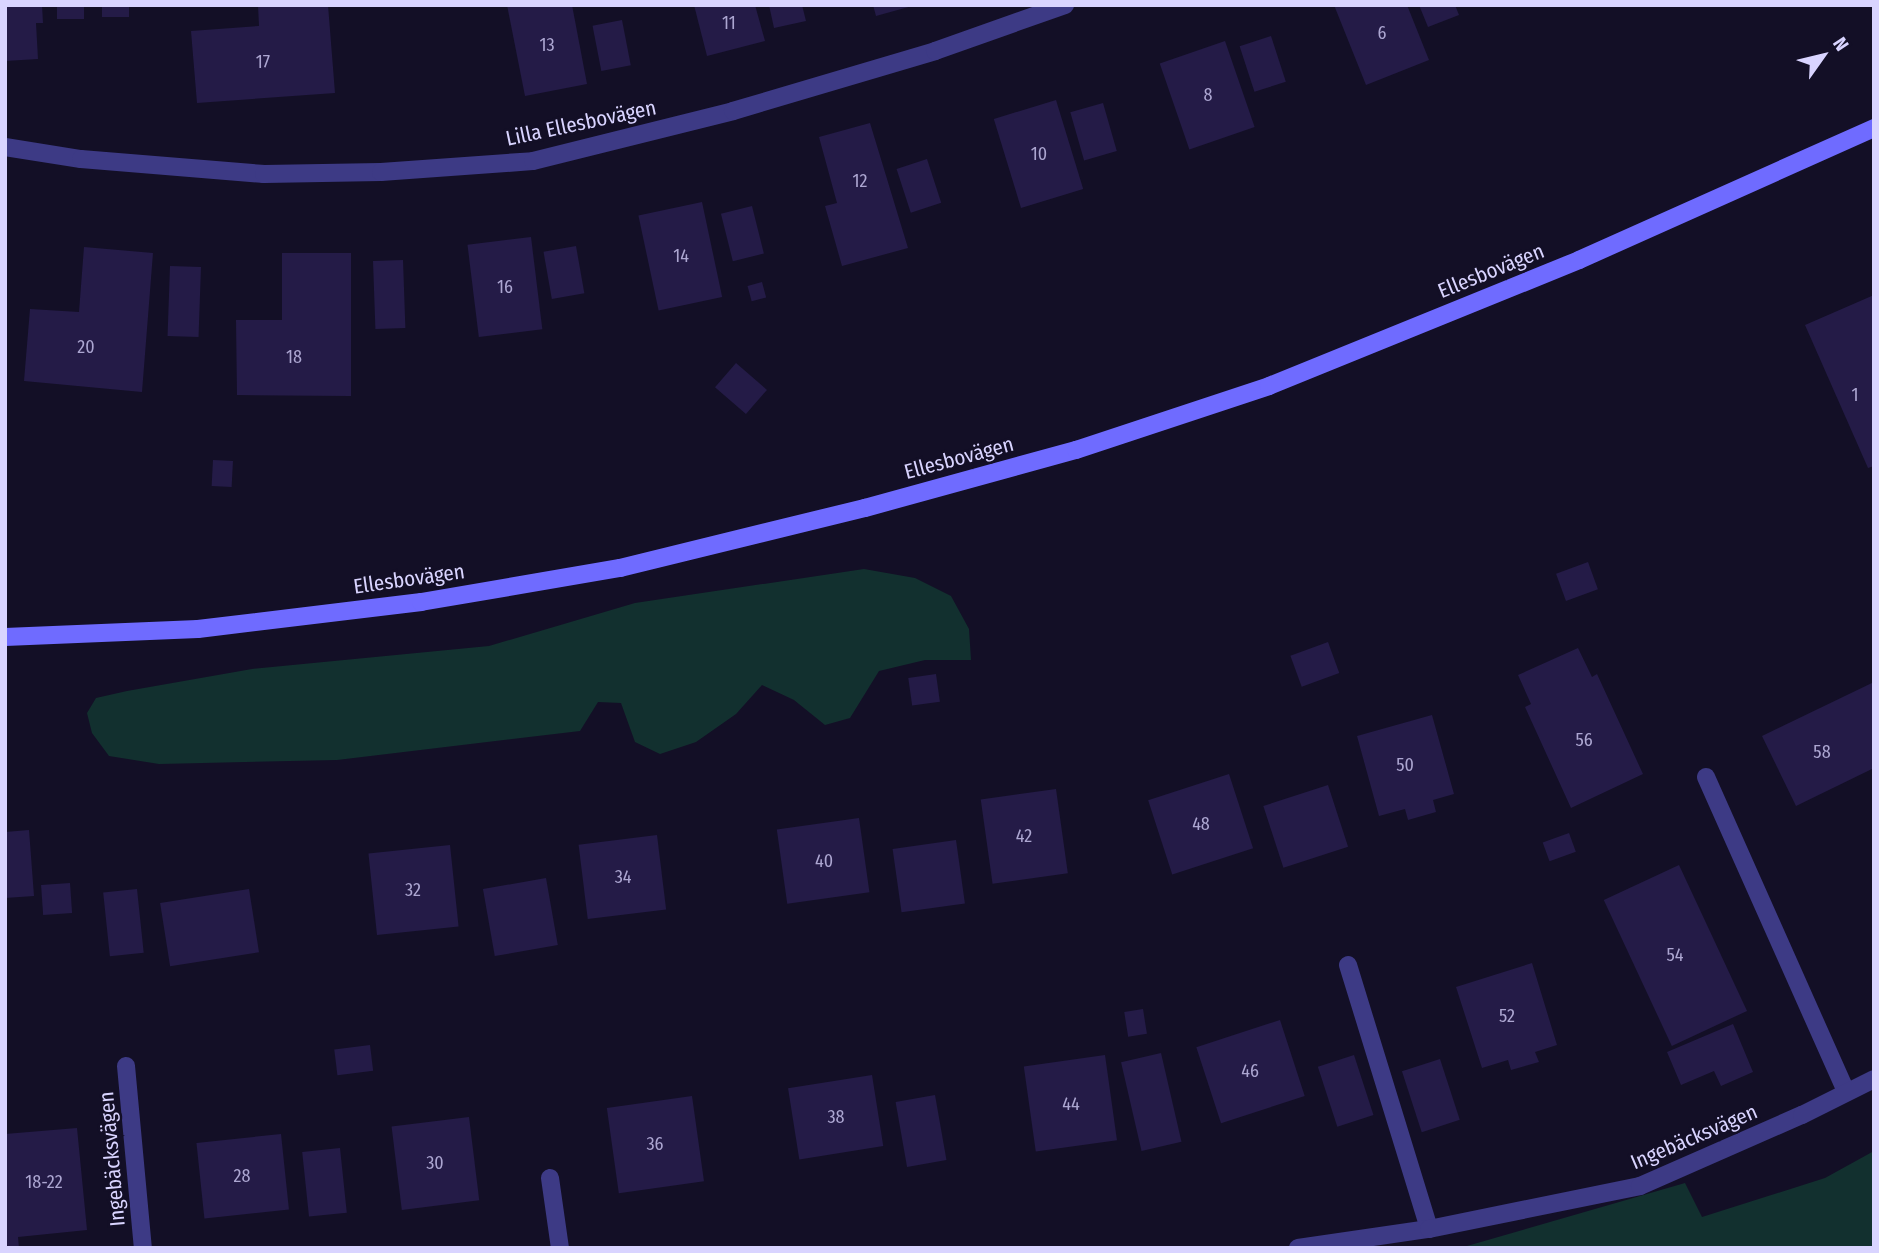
<!DOCTYPE html>
<meta charset="utf-8">
<style>
body{margin:0}
#map{position:relative;width:1879px;height:1253px;overflow:hidden;background:#130f26;font-family:"Fira Sans Condensed",sans-serif}
div>[style]{position:absolute}
[style*='--x']{left:calc(var(--x)*1px);top:calc(var(--y)*1px);width:calc(var(--w)*1px);rotate:calc(var(--a)*1deg)}
.green>*{inset:0;background:#12302f}
.building>*{inset:0;background:#241b47;transform-origin:0 0}
.street>*{height:18px;margin:-9px;padding:0 9px;transform-origin:9px;border-radius:9px;background:#3d3a85}
.secondary>*{height:18px;margin:-9px;padding:0 9px;transform-origin:9px;border-radius:9px;background:#6f6bff}
span{translate:-50% -50%;white-space:nowrap;text-align:center;line-height:1.15;-webkit-text-stroke:5px #130f26;paint-order:stroke}
.number-label{font-size:18px;color:#aca6d1}
.number-label span{-webkit-text-stroke-width:0}
.street-label{font-size:21px;color:#d9d4ff}
.frame{position:absolute;inset:0;border:7px solid #d9d4ff;pointer-events:none}
.north{position:absolute;left:1788px;top:21px;width:70px;height:70px;-webkit-text-stroke:5px #130f26;paint-order:stroke;rotate:56deg;font-size:19px;font-weight:700;line-height:28px;text-align:center;color:#d9d4ff}
.north::after{content:'';display:block;margin:auto;width:24px;height:32px;background:#d9d4ff;clip-path:polygon(50% 0,100% 100%,50% 72%,0 100%)}
</style>
<div id="map">
<div class="green">
<i style="clip-path:polygon(864px 569px,915px 578px,951px 596px,969px 629px,971px 660px,925px 660px,879px 671px,850px 718px,825px 725px,794px 700px,762px 685px,736px 714px,696px 742px,660px 754px,635px 742px,621px 703px,598px 702px,580px 731px,337px 760px,159px 764px,109px 756px,92px 733px,87px 713px,96px 698px,127px 691px,252px 669px,489px 646px,635px 603px)"></i>
<i style="clip-path:polygon(1874px 1151px,1874px 1248px,1460px 1248px,1685px 1183px,1702px 1217px,1825px 1178px)"></i>
</div>
<div class="building">
<i style="clip-path:polygon(5px 5px,42px 5px,43px 23px,36px 23px,38px 59px,5px 61px)"></i>
<i style="left:57px;top:5px;width:27px;height:14px"></i>
<i style="left:102px;top:5px;width:27px;height:12px"></i>
<i style="clip-path:polygon(258px 5px,328px 5px,335px 93px,197px 103px,191px 31px,259px 26px)"></i>
<i style="clip-path:polygon(507px 5px,572px 5px,587px 84px,525px 96px)"></i>
<i style="clip-path:polygon(694px 5px,755px 5px,765px 41px,707px 56px)"></i>
<i style="clip-path:polygon(769px 5px,802px 5px,806px 21px,774px 28px)"></i>
<i style="clip-path:polygon(873px 5px,912px 5px,912px 6px,876px 16px)"></i>
<i style="clip-path:polygon(1334px 5px,1407px 5px,1429px 60px,1366px 85px)"></i>
<i style="clip-path:polygon(1419px 5px,1455px 5px,1459px 15px,1428px 27px)"></i>
<i style="left:622px;top:20px;width:46px;height:30px;rotate:79deg"></i>
<i style="left:1271px;top:36px;width:48px;height:33px;rotate:72deg"></i>
<i style="left:1225px;top:41px;width:91px;height:69px;rotate:71deg"></i>
<i style="left:1056px;top:100px;width:93px;height:65px;rotate:73deg"></i>
<i style="left:1103px;top:103px;width:50px;height:34px;rotate:74deg"></i>
<i style="clip-path:polygon(870px 123px,908px 248px,842px 266px,825px 206px,837px 203px,819px 137px)"></i>
<i style="left:927px;top:159px;width:46px;height:32px;rotate:72deg"></i>
<i style="left:702px;top:202px;width:97px;height:65px;rotate:78deg"></i>
<i style="left:752px;top:206px;width:49px;height:32px;rotate:76deg"></i>
<i style="left:531px;top:237px;width:93px;height:64px;rotate:83deg"></i>
<i style="left:576px;top:246px;width:48px;height:33px;rotate:80deg"></i>
<i style="clip-path:polygon(84px 247px,153px 253px,142px 392px,24px 381px,30px 309px,79px 312px)"></i>
<i style="clip-path:polygon(282px 253px,351px 253px,351px 396px,237px 395px,236px 320px,282px 320px)"></i>
<i style="left:403px;top:260px;width:68px;height:30px;rotate:88deg"></i>
<i style="left:170px;top:266px;width:31px;height:70px;rotate:2deg"></i>
<i style="left:762px;top:282px;width:16px;height:15px;rotate:75deg"></i>
<i style="clip-path:polygon(1874px 295px,1874px 466px,1868px 468px,1805px 325px)"></i>
<i style="left:736px;top:363px;width:41px;height:32px;rotate:41deg"></i>
<i style="left:213px;top:460px;width:20px;height:26px;rotate:3deg"></i>
<i style="left:1588px;top:562px;width:29px;height:34px;rotate:70deg"></i>
<i style="left:1328px;top:642px;width:33px;height:40px;rotate:70deg"></i>
<i style="clip-path:polygon(1578px 648px,1592px 677px,1597px 674px,1643px 774px,1571px 808px,1525px 707px,1531px 704px,1518px 675px)"></i>
<i style="left:936px;top:674px;width:28px;height:28px;rotate:82deg"></i>
<i style="clip-path:polygon(1874px 682px,1874px 768px,1796px 806px,1762px 736px)"></i>
<i style="clip-path:polygon(1432px 715px,1454px 794px,1433px 800px,1436px 812px,1408px 820px,1405px 809px,1379px 816px,1357px 736px)"></i>
<i style="left:1229px;top:774px;width:78px;height:85px;rotate:72deg"></i>
<i style="left:1328px;top:785px;width:65px;height:68px;rotate:72deg"></i>
<i style="left:1056px;top:789px;width:85px;height:76px;rotate:82deg"></i>
<i style="left:859px;top:818px;width:75px;height:83px;rotate:82deg"></i>
<i style="clip-path:polygon(29px 830px,34px 896px,5px 898px,5px 832px)"></i>
<i style="left:1569px;top:833px;width:20px;height:28px;rotate:70deg"></i>
<i style="left:657px;top:835px;width:75px;height:79px;rotate:83deg"></i>
<i style="left:956px;top:840px;width:64px;height:64px;rotate:82deg"></i>
<i style="left:450px;top:845px;width:82px;height:82px;rotate:84deg"></i>
<i style="left:1679px;top:865px;width:161px;height:83px;rotate:65deg"></i>
<i style="left:546px;top:878px;width:68px;height:64px;rotate:80deg"></i>
<i style="left:70px;top:883px;width:30px;height:29px;rotate:86deg"></i>
<i style="left:137px;top:889px;width:64px;height:34px;rotate:84deg"></i>
<i style="left:249px;top:889px;width:64px;height:90px;rotate:81deg"></i>
<i style="clip-path:polygon(1532px 963px,1557px 1045px,1535px 1052px,1539px 1062px,1511px 1070px,1508px 1060px,1482px 1068px,1456px 987px)"></i>
<i style="left:1143px;top:1009px;width:25px;height:19px;rotate:81deg"></i>
<i style="left:1280px;top:1020px;width:80px;height:88px;rotate:72deg"></i>
<i style="clip-path:polygon(1733px 1024px,1753px 1072px,1721px 1086px,1714px 1071px,1681px 1085px,1667px 1052px)"></i>
<i style="left:370px;top:1045px;width:26px;height:36px;rotate:83deg"></i>
<i style="left:1161px;top:1053px;width:91px;height:41px;rotate:77deg"></i>
<i style="left:1105px;top:1055px;width:86px;height:82px;rotate:82deg"></i>
<i style="left:1354px;top:1055px;width:63px;height:38px;rotate:72deg"></i>
<i style="left:1440px;top:1059px;width:64px;height:40px;rotate:72deg"></i>
<i style="left:872px;top:1075px;width:72px;height:85px;rotate:81deg"></i>
<i style="left:935px;top:1095px;width:66px;height:40px;rotate:80deg"></i>
<i style="left:692px;top:1096px;width:86px;height:86px;rotate:82deg"></i>
<i style="left:469px;top:1117px;width:84px;height:78px;rotate:83deg"></i>
<i style="clip-path:polygon(77px 1128px,87px 1230px,18px 1237px,19px 1248px,5px 1248px,5px 1134px)"></i>
<i style="left:281px;top:1134px;width:76px;height:85px;rotate:84deg"></i>
<i style="left:340px;top:1148px;width:65px;height:38px;rotate:84deg"></i>
</div>
<div class="street">
<i style="--x:5;--y:147;--w:77;--a:9"></i>
<i style="--x:81;--y:159;--w:184;--a:4.7"></i>
<i style="--x:264;--y:174;--w:117;--a:-1"></i>
<i style="--x:381;--y:172;--w:152;--a:-4.1"></i>
<i style="--x:533;--y:161;--w:206;--a:-14"></i>
<i style="--x:733;--y:111;--w:211;--a:-16.5"></i>
<i style="--x:935;--y:51;--w:138;--a:-19.5"></i>
<i style="--x:1706;--y:777;--w:345;--a:66"></i>
<i style="--x:1348;--y:965;--w:276;--a:72.9"></i>
<i style="--x:126;--y:1066;--w:183;--a:84.7"></i>
<i style="--x:550;--y:1178;--w:71;--a:81.9"></i>
<i style="--x:1298;--y:1248;--w:132;--a:-8.3"></i>
<i style="--x:1429;--y:1229;--w:215;--a:-11.5"></i>
<i style="--x:1640;--y:1186;--w:177;--a:-23.7"></i>
<i style="--x:1802;--y:1115;--w:80;--a:-26.6"></i>
</div>
<div class="secondary">
<i style="--x:5;--y:637;--w:193;--a:-2.4"></i>
<i style="--x:198;--y:629;--w:225;--a:-6.9"></i>
<i style="--x:421;--y:602;--w:202;--a:-9.7"></i>
<i style="--x:620;--y:568;--w:252;--a:-13.8"></i>
<i style="--x:865;--y:508;--w:219;--a:-15.4"></i>
<i style="--x:1076;--y:450;--w:203;--a:-18.3"></i>
<i style="--x:1269;--y:386;--w:335;--a:-22.1"></i>
<i style="--x:1579;--y:260;--w:323;--a:-24.1"></i>
</div>
<div class="number-label">
<span style="left:729px;top:23px">11</span>
<span style="left:1382px;top:33px">6</span>
<span style="left:547px;top:45px">13</span>
<span style="left:263px;top:62px">17</span>
<span style="left:1208px;top:95px">8</span>
<span style="left:1039px;top:154px">10</span>
<span style="left:860px;top:181px">12</span>
<span style="left:681px;top:256px">14</span>
<span style="left:505px;top:287px">16</span>
<span style="left:86px;top:347px">20</span>
<span style="left:294px;top:357px">18</span>
<span style="left:1855px;top:395px">1</span>
<span style="left:1584px;top:740px">56</span>
<span style="left:1822px;top:752px">58</span>
<span style="left:1405px;top:765px">50</span>
<span style="left:1201px;top:824px">48</span>
<span style="left:1024px;top:836px">42</span>
<span style="left:824px;top:861px">40</span>
<span style="left:623px;top:877px">34</span>
<span style="left:413px;top:890px">32</span>
<span style="left:1675px;top:955px">54</span>
<span style="left:1507px;top:1016px">52</span>
<span style="left:1250px;top:1071px">46</span>
<span style="left:1071px;top:1104px">44</span>
<span style="left:836px;top:1117px">38</span>
<span style="left:655px;top:1144px">36</span>
<span style="left:435px;top:1163px">30</span>
<span style="left:242px;top:1176px">28</span>
<span style="left:44px;top:1182px">18-22</span>
</div>
<div class="street-label">
<span style="left:581px;top:123px;rotate:-12deg">Lilla Ellesbovägen</span>
<span style="left:1491px;top:271px;rotate:-22deg">Ellesbovägen</span>
<span style="left:959px;top:458px;rotate:-15deg">Ellesbovägen</span>
<span style="left:409px;top:579px;rotate:-8deg">Ellesbovägen</span>
<span style="left:1694px;top:1137px;rotate:-23deg">Ingebäcksvägen</span>
<span style="left:112px;top:1159px;rotate:-95deg">Ingebäcksvägen</span>
</div>
<div class="frame"></div>
<div class="north">N</div>
</div>
